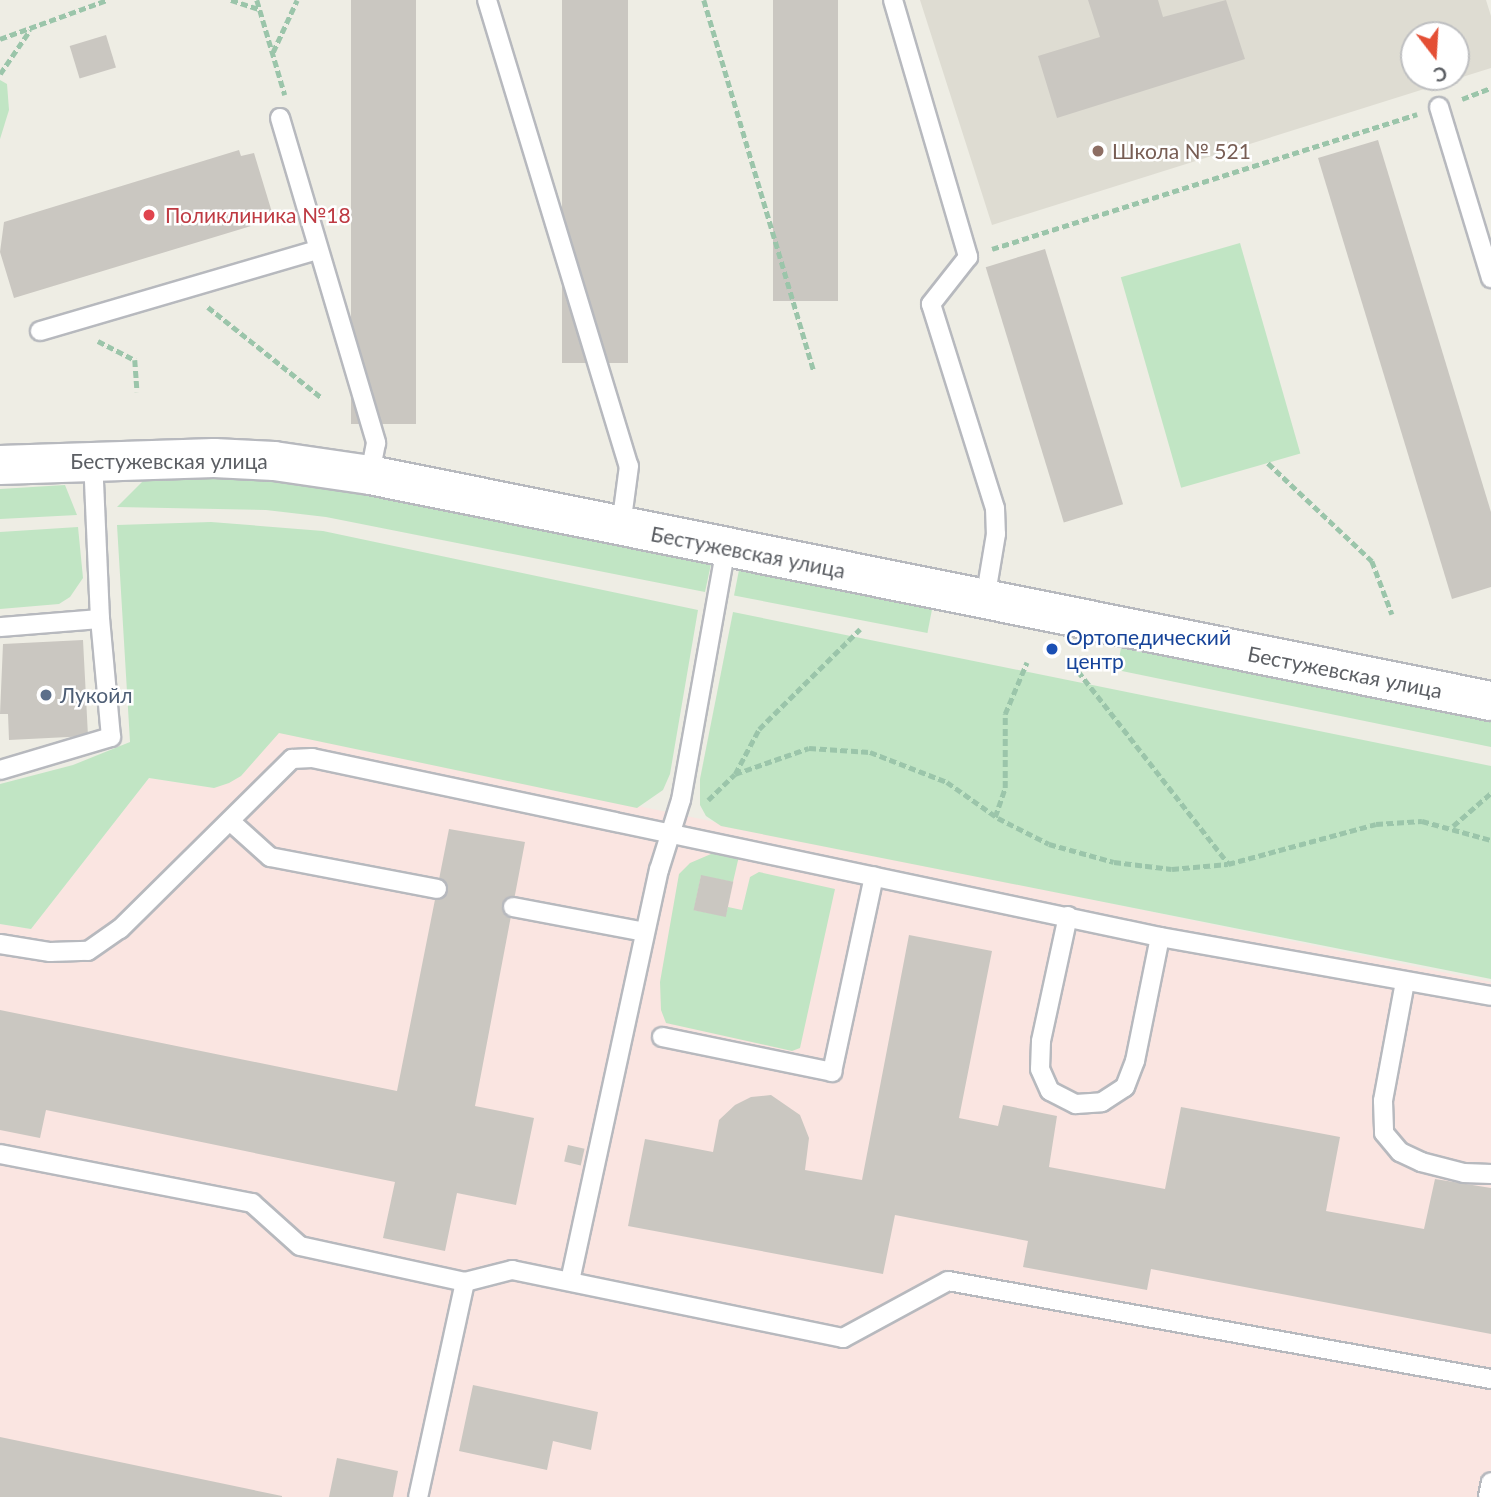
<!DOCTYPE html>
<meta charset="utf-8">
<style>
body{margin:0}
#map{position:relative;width:1491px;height:1497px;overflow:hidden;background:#eeede4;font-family:Lato,sans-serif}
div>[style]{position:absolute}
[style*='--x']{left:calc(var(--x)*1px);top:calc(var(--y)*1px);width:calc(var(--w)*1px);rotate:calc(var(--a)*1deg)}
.education>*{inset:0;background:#dedcd2}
.medical>*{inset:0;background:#fae5e1}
.green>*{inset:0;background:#c1e5c4;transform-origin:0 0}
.building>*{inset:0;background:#cac7c1;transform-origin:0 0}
.path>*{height:4.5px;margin-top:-2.25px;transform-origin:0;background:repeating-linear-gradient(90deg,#9bc5aa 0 7px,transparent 0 10.5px)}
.roads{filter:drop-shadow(2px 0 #b7b9be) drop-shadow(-2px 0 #b7b9be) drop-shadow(0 2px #b7b9be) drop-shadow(0 -2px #b7b9be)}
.lane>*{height:18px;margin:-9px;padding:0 9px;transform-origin:9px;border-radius:9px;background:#fff}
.secondary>*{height:38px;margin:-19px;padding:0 19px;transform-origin:19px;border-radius:19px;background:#fff}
.dots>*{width:19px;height:19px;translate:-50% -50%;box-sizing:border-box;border:4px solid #fff;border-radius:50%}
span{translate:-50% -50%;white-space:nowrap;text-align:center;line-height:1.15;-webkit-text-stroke:5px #fff;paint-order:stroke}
.education-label{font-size:21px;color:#785e54}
.left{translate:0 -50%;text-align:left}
.health-label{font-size:21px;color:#be3a42}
.street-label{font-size:21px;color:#5c5f64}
.transit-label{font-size:21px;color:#164399}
.service-label{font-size:21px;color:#4e5e75}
.north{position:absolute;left:1400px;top:21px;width:70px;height:70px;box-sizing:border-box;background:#fff;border:2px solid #bebfc1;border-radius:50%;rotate:163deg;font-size:19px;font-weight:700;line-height:28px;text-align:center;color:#5c5f64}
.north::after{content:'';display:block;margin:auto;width:24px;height:32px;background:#e44f35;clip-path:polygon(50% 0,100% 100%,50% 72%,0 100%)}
</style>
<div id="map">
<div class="education">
<i style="clip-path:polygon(evenodd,920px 0,1486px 0,1491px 16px,1491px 68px,992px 225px,920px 0,1414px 35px,1456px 35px,1456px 77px,1414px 77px,1414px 35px)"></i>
</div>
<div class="medical">
<i style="clip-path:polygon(279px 732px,1491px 982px,1491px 1497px,0 1497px,0 924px,31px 929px,149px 778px,214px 788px,241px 776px)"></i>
</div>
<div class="green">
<i style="clip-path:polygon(0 80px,7px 84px,9px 110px,0 139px)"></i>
<i style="left:1240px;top:243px;width:219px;height:124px;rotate:74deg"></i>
<i style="clip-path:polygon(146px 478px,272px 480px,330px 488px,711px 564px,705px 592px,326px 517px,266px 510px,117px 507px)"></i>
<i style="clip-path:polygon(65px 485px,77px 515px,0 519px,0 489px)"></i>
<i style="clip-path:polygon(211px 522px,323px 531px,698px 610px,670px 774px,663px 790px,637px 808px,279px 733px,241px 776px,229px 783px,214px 788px,149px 778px,31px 929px,0 924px,0 784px,73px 765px,130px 742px,117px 525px)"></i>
<i style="clip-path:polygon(78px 527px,83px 578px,70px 597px,59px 604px,0 609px,0 532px)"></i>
<i style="left:739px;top:570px;width:197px;height:26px;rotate:11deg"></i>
<i style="clip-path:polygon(733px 612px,1491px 766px,1491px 979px,721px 826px,706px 816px,700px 805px,700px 779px)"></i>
<i style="clip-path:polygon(1121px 648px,1491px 719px,1491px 747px,1117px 670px)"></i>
<i style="clip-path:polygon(718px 851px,739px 856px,733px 882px,701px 876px,694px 910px,725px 916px,728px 907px,742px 910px,750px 877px,759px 872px,835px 889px,800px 1048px,792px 1051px,666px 1023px,661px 1010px,660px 982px,679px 874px,690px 863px)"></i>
</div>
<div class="building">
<i style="left:351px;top:0;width:65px;height:424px"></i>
<i style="left:562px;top:0;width:66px;height:363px"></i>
<i style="left:773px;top:0;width:65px;height:301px"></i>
<i style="clip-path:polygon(1088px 0,1158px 0,1163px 17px,1226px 0,1245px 59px,1057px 118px,1038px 56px,1100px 37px)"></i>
<i style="left:106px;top:35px;width:34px;height:38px;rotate:73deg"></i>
<i style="clip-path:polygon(1378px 140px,1491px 512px,1491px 587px,1452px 599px,1318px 158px)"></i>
<i style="clip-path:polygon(239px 150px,241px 156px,254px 153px,274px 219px,14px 298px,0 252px,4px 222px)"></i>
<i style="left:1045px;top:249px;width:267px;height:62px;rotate:73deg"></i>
<i style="clip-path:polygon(83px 640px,88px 736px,9px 740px,8px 714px,0 714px,3px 644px)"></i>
<i style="clip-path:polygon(449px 829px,525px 842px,475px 1106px,534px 1118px,516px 1205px,457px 1193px,445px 1251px,383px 1238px,395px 1182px,46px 1110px,40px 1138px,0 1130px,0 1010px,397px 1091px)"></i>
<i style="left:701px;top:875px;width:33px;height:36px;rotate:12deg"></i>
<i style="clip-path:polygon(909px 935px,992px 951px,959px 1118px,998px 1126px,1003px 1105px,1057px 1116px,1049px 1167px,1165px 1189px,1181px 1107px,1340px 1137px,1326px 1211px,1424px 1229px,1435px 1179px,1491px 1188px,1491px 1334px,1151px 1269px,1147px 1290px,1023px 1267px,1028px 1241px,895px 1215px,883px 1274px,628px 1226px,645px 1139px,713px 1152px,719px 1120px,735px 1105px,751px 1097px,771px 1095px,800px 1115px,809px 1138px,805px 1170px,862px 1180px)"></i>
<i style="left:568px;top:1145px;width:17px;height:17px;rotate:13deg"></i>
<i style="clip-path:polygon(473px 1385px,598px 1412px,591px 1450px,553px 1441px,547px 1470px,459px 1451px)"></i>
<i style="clip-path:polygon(0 1437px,282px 1496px,282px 1497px,0 1497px)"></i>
<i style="clip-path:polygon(337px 1458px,398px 1471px,393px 1497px,329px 1497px)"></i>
</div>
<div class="path">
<i style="--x:231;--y:0;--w:29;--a:18"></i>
<i style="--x:257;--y:0;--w:99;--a:73.6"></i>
<i style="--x:704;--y:0;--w:387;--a:73.5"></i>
<i style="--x:0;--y:39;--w:114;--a:-20"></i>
<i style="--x:273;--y:52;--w:57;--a:-65.2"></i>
<i style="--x:0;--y:74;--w:53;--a:-55.7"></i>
<i style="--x:1462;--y:99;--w:31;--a:-21"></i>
<i style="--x:992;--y:249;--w:446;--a:-17.6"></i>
<i style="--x:208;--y:307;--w:146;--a:38.6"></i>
<i style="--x:98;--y:341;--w:42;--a:27.2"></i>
<i style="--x:135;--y:360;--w:32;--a:86"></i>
<i style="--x:1268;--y:463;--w:143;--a:43.3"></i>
<i style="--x:1372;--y:561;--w:57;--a:69.3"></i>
<i style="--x:1078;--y:671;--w:244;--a:52"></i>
<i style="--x:735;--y:774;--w:78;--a:-19.4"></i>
<i style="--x:809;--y:748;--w:61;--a:3.8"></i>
<i style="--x:870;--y:752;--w:83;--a:21.3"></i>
<i style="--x:947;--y:782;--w:62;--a:35.2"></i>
<i style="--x:998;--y:818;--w:57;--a:27"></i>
<i style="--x:1049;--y:844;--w:67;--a:15.5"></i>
<i style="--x:1114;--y:862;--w:58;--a:6.9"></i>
<i style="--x:1172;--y:869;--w:56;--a:-5.1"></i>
<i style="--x:1228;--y:864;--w:153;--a:-15.1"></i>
<i style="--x:1376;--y:824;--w:46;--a:-3.7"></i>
<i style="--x:1422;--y:821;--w:72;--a:15.4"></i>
<i style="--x:708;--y:800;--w:37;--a:-44"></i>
<i style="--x:735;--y:774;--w:51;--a:-61.9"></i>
<i style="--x:759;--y:729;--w:142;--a:-44.7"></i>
<i style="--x:995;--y:817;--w:31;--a:-71"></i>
<i style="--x:1005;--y:788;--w:74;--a:-90"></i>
<i style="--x:1005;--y:714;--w:56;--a:-67.1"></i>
<i style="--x:1453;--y:826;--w:50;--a:-41"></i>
</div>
<div class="roads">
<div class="lane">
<i style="--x:487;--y:0;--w:487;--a:73.1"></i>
<i style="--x:629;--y:466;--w:61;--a:97.6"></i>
<i style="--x:893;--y:0;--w:268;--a:73.7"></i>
<i style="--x:968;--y:257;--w:60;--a:128.2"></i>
<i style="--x:931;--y:304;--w:214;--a:72.6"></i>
<i style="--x:995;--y:508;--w:26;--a:88"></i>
<i style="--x:996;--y:534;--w:67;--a:99.5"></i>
<i style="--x:1439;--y:107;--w:179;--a:73.1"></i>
<i style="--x:280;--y:118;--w:339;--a:73.5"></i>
<i style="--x:376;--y:443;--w:33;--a:101"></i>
<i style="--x:40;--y:331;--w:289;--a:-16.3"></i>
<i style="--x:0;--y:627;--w:100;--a:-4.6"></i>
<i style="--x:100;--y:619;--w:160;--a:-92.5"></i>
<i style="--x:0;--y:770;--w:116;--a:-16.6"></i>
<i style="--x:111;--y:737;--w:119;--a:-95.3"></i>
<i style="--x:230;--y:821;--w:54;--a:42"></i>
<i style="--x:270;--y:857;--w:170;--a:10.8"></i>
<i style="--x:513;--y:907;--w:134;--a:10.7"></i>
<i style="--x:1068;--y:916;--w:128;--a:102.2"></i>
<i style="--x:1041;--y:1041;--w:28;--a:92"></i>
<i style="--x:1040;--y:1069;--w:24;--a:66"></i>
<i style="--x:1050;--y:1091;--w:29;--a:27"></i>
<i style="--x:1076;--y:1104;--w:26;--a:-4"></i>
<i style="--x:1102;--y:1102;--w:27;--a:-33"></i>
<i style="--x:1125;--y:1087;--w:28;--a:-69"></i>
<i style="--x:1135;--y:1061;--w:126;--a:-78.6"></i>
<i style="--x:0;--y:944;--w:51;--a:9.1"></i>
<i style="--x:50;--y:952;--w:38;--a:-2"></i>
<i style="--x:88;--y:951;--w:39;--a:-35"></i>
<i style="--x:120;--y:929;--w:242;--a:-44.7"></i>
<i style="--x:292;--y:759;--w:20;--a:-3"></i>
<i style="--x:312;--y:758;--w:867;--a:11.92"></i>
<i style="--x:1160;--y:937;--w:336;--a:10.1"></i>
<i style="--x:1405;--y:982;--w:121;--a:100.5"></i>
<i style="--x:1383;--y:1101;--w:32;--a:88"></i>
<i style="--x:1384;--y:1133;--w:25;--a:50"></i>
<i style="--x:1400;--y:1152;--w:23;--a:25"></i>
<i style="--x:1421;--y:1162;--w:44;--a:14.3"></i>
<i style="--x:1464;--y:1173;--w:27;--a:2"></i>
<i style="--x:662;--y:1037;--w:174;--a:11.6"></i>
<i style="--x:832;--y:1072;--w:200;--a:-77.9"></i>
<i style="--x:0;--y:1154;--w:257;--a:11"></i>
<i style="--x:252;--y:1203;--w:64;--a:41.9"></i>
<i style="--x:300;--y:1246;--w:169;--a:12.3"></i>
<i style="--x:465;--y:1282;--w:220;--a:102.3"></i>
<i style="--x:570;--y:1281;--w:421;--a:-77.8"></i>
<i style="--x:659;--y:870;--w:73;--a:-72.6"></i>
<i style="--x:681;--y:800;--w:257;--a:-79.9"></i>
<i style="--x:465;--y:1282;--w:49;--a:-14.3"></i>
<i style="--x:512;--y:1270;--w:338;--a:11.6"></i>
<i style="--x:843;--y:1338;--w:119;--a:-28.5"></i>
<i style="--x:948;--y:1281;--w:552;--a:10.23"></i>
<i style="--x:1488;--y:1497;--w:15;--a:-79"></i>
</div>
<div class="secondary">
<i style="--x:0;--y:465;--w:214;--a:-1.9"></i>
<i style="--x:214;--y:458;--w:60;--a:2.9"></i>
<i style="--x:274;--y:461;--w:97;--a:8.3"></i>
<i style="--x:370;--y:475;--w:1144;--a:11.4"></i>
</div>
</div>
<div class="dots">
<i style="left:1098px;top:151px;background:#8d6e63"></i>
<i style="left:149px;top:215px;background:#e0444e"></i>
<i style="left:1052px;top:649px;background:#1a4fb4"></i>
<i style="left:46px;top:695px;background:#5c6f8a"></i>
</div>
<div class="education-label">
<span class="left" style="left:1112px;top:151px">Школа № 521</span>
</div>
<div class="health-label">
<span class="left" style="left:165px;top:215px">Поликлиника №18</span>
</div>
<div class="street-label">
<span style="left:169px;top:461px">Бестужевская улица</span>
<span style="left:748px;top:552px;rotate:11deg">Бестужевская улица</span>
<span style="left:1345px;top:672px;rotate:11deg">Бестужевская улица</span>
</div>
<div class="transit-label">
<span class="left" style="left:1066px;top:649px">Ортопедический<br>центр</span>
</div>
<div class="service-label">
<span class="left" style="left:60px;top:695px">Лукойл</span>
</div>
<div class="north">С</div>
</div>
